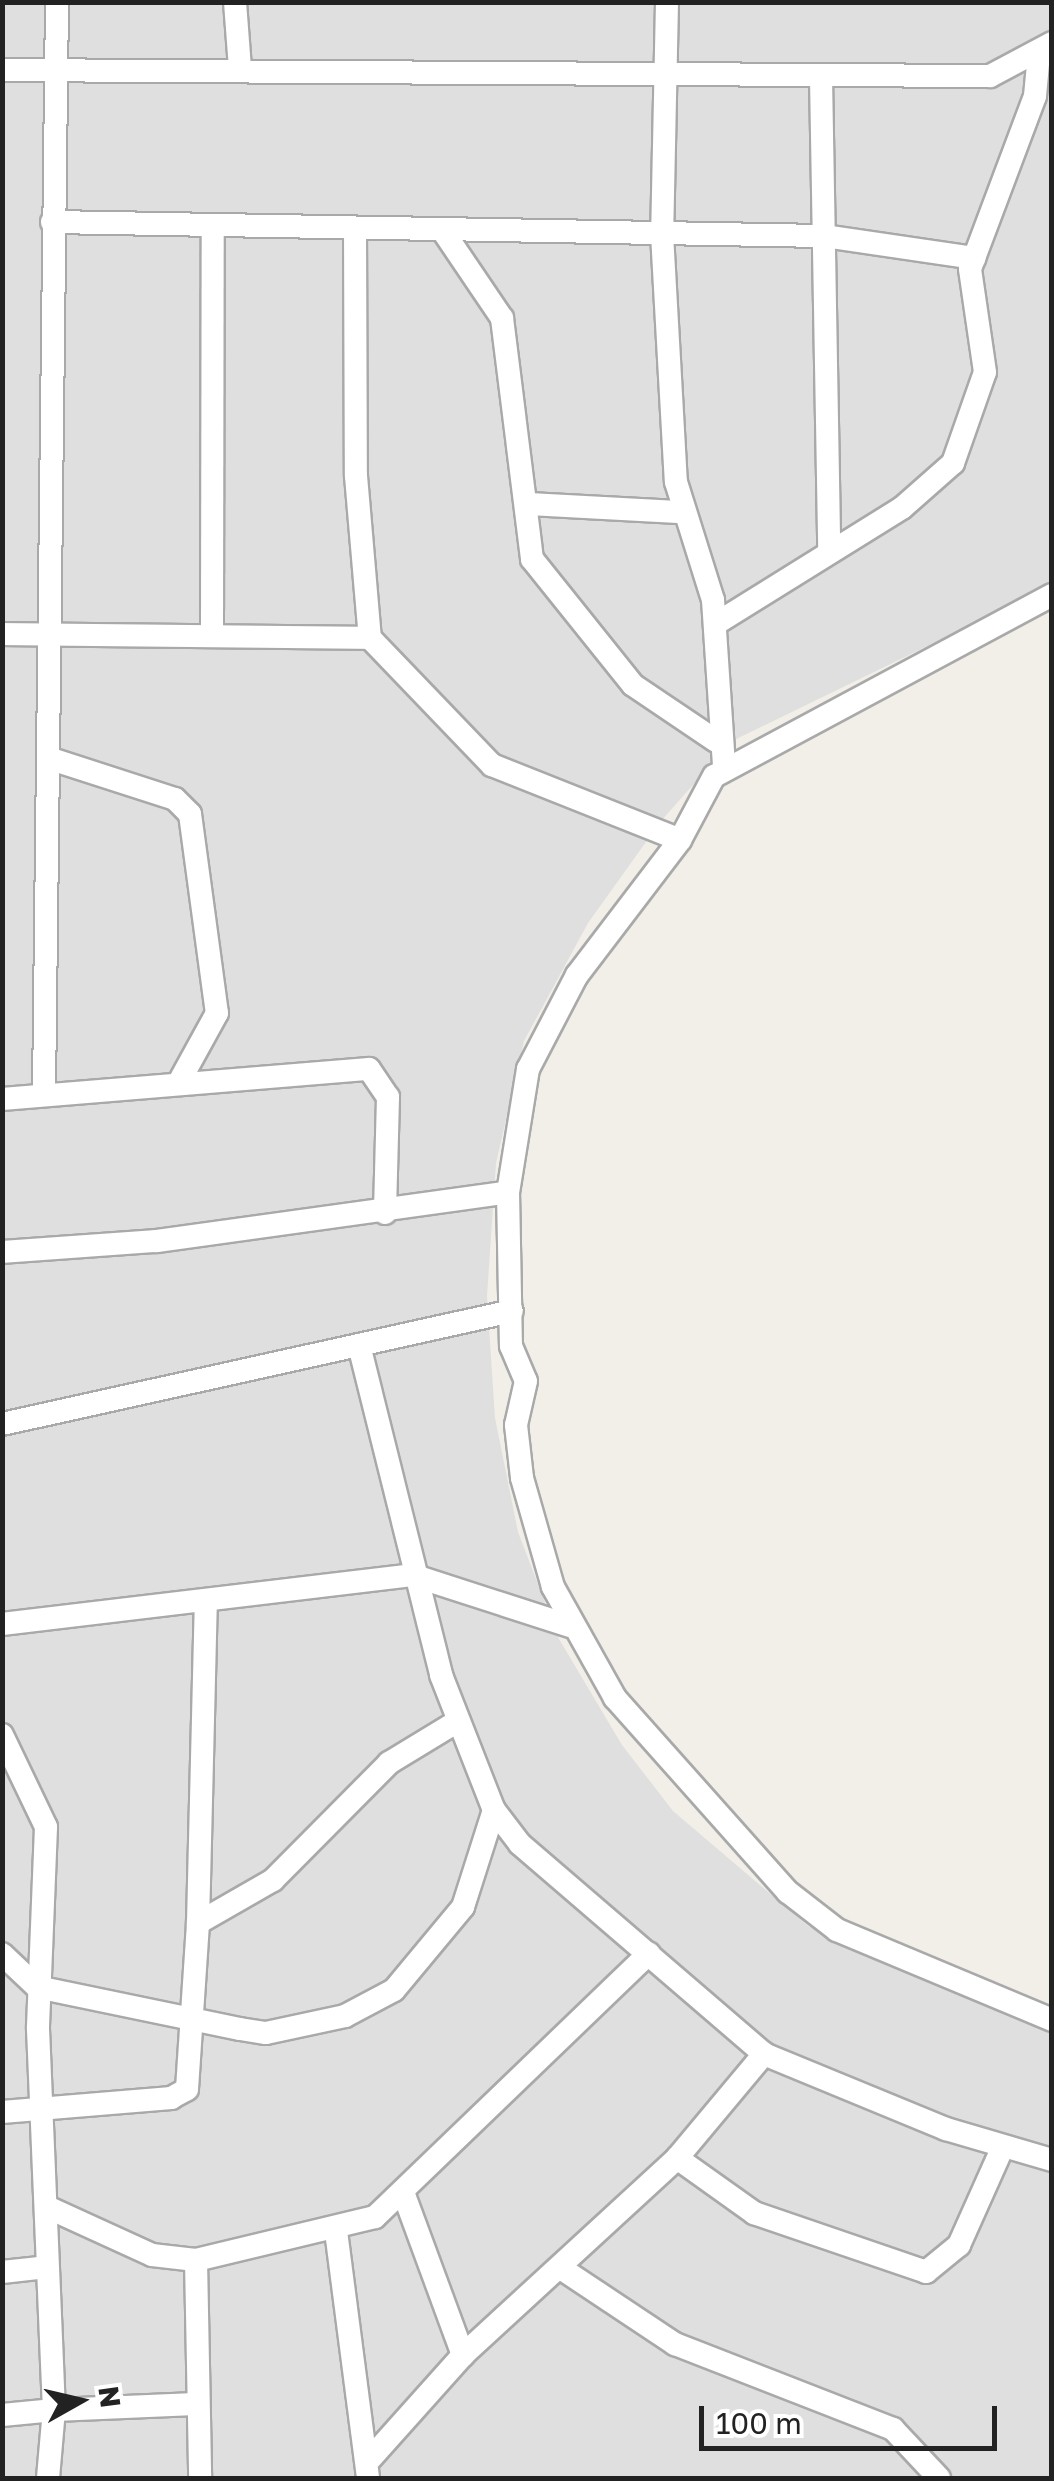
<!DOCTYPE html>
<style>
body{margin:0}
#map{position:relative;width:1054px;height:2481px;overflow:hidden;background:#f2efe9;font-family:"Golos Text",sans-serif}
div>[style]{position:absolute}
[style*='--x']{left:calc(var(--x)*1px);top:calc(var(--y)*1px);width:calc(var(--w)*1px);rotate:calc(var(--a)*1deg)}
.residential>*{inset:0;background:#e0dfdf}
.roads{filter:drop-shadow(2px 0 #a9a9a9) drop-shadow(-2px 0 #a9a9a9) drop-shadow(0 2px #a9a9a9) drop-shadow(0 -2px #a9a9a9)}
.minor>*{height:22px;margin:-11px;padding:0 11px;transform-origin:11px;border-radius:11px;background:#fff}
span{translate:-50% -50%;white-space:nowrap;text-align:center;line-height:1.15;-webkit-text-stroke:10px #fff;paint-order:stroke}
.frame{position:absolute;inset:0;border:5px solid #222;pointer-events:none}
.north{position:absolute;left:30px;top:2351px;width:100px;height:100px;-webkit-text-stroke:8px #fff;paint-order:stroke;rotate:82deg;font-size:28px;font-weight:700;line-height:40px;text-align:center;color:#222}
.north::after{content:'';display:block;margin:auto;width:35px;height:45px;background:#222;clip-path:polygon(50% 0,100% 100%,50% 72%,0 100%)}
.scale{position:absolute;left:699px;top:2406px;width:298px;height:45px;box-sizing:border-box;border:5px solid #222;border-top:0;padding-left:12px;font-size:30px;line-height:35px;white-space:nowrap;color:#222;-webkit-text-stroke:8px #fff;paint-order:stroke}
</style>
<div id="map">
<div class="residential">
<i style="clip-path:polygon(3px 3px,1051px 3px,1051px 586px,732px 741px,661px 821px,588px 923px,524px 1041px,496px 1163px,487px 1296px,495px 1418px,518px 1532px,559px 1639px,622px 1745px,673px 1811px,808px 1926px,1051px 2030px,1051px 2478px,3px 2478px)"></i>
</div>
<div class="roads">
<div class="minor">
<i style="--x:235;--y:2;--w:66;--a:85.7"></i>
<i style="--x:667;--y:2;--w:232;--a:91.2"></i>
<i style="--x:662;--y:234;--w:248;--a:86.8"></i>
<i style="--x:676;--y:482;--w:124;--a:72.6"></i>
<i style="--x:713;--y:600;--w:166;--a:86.2"></i>
<i style="--x:2;--y:70;--w:988;--a:0.35"></i>
<i style="--x:990;--y:76;--w:70;--a:-28"></i>
<i style="--x:821;--y:77;--w:470;--a:89"></i>
<i style="--x:52;--y:222;--w:772;--a:1.04"></i>
<i style="--x:824;--y:236;--w:152;--a:8.3"></i>
<i style="--x:355;--y:228;--w:248;--a:89.8"></i>
<i style="--x:356;--y:476;--w:163;--a:85.1"></i>
<i style="--x:370;--y:638;--w:176;--a:46.2"></i>
<i style="--x:492;--y:765;--w:202;--a:21.7"></i>
<i style="--x:443;--y:231;--w:105;--a:55.9"></i>
<i style="--x:502;--y:318;--w:243;--a:82.9"></i>
<i style="--x:532;--y:559;--w:161;--a:51.3"></i>
<i style="--x:633;--y:685;--w:100;--a:34"></i>
<i style="--x:529;--y:504;--w:149;--a:3.1"></i>
<i style="--x:1052;--y:595;--w:383;--a:151.8"></i>
<i style="--x:714;--y:776;--w:72;--a:118"></i>
<i style="--x:680;--y:840;--w:170;--a:127.3"></i>
<i style="--x:577;--y:975;--w:106;--a:117.5"></i>
<i style="--x:528;--y:1069;--w:125;--a:99.2"></i>
<i style="--x:508;--y:1192;--w:154;--a:88.9"></i>
<i style="--x:511;--y:1346;--w:38;--a:67"></i>
<i style="--x:526;--y:1381;--w:45;--a:102.8"></i>
<i style="--x:516;--y:1425;--w:53;--a:83.5"></i>
<i style="--x:522;--y:1478;--w:113;--a:74.1"></i>
<i style="--x:553;--y:1587;--w:127;--a:60.8"></i>
<i style="--x:615;--y:1698;--w:260;--a:48.3"></i>
<i style="--x:788;--y:1892;--w:62;--a:37.8"></i>
<i style="--x:837;--y:1930;--w:233;--a:22.7"></i>
<i style="--x:717;--y:623;--w:218;--a:-31.9"></i>
<i style="--x:902;--y:508;--w:68;--a:-41.4"></i>
<i style="--x:953;--y:463;--w:96;--a:-70.6"></i>
<i style="--x:985;--y:372;--w:104;--a:-98.3"></i>
<i style="--x:970;--y:269;--w:185;--a:-69.4"></i>
<i style="--x:1035;--y:96;--w:42;--a:-84.6"></i>
<i style="--x:212;--y:630;--w:404;--a:-89.9"></i>
<i style="--x:2;--y:634;--w:368;--a:0.6"></i>
<i style="--x:48;--y:758;--w:133;--a:17.9"></i>
<i style="--x:175;--y:799;--w:21;--a:45"></i>
<i style="--x:190;--y:814;--w:201;--a:82.3"></i>
<i style="--x:217;--y:1013;--w:81;--a:118.8"></i>
<i style="--x:44;--y:1094;--w:1092;--a:-89.32"></i>
<i style="--x:2;--y:1099;--w:368;--a:-4.7"></i>
<i style="--x:369;--y:1069;--w:34;--a:56"></i>
<i style="--x:388;--y:1097;--w:116;--a:91.5"></i>
<i style="--x:2;--y:1252;--w:155;--a:-4.1"></i>
<i style="--x:157;--y:1241;--w:354;--a:-7.9"></i>
<i style="--x:359;--y:1345;--w:340;--a:76"></i>
<i style="--x:441;--y:1675;--w:145;--a:68.6"></i>
<i style="--x:494;--y:1810;--w:43;--a:52.6"></i>
<i style="--x:520;--y:1844;--w:322;--a:40.7"></i>
<i style="--x:764;--y:2054;--w:197;--a:22.4"></i>
<i style="--x:946;--y:2129;--w:110;--a:16.3"></i>
<i style="--x:2;--y:1424;--w:522;--a:-12.49"></i>
<i style="--x:2;--y:1624;--w:413;--a:-6.8"></i>
<i style="--x:412;--y:1575;--w:166;--a:17.9"></i>
<i style="--x:2;--y:1735;--w:102;--a:64.4"></i>
<i style="--x:46;--y:1827;--w:202;--a:92.3"></i>
<i style="--x:38;--y:2029;--w:381;--a:87.6"></i>
<i style="--x:54;--y:2410;--w:52;--a:174.5"></i>
<i style="--x:198;--y:1923;--w:321;--a:-88.6"></i>
<i style="--x:2;--y:1954;--w:48;--a:43.3"></i>
<i style="--x:37;--y:1987;--w:207;--a:11.7"></i>
<i style="--x:240;--y:2029;--w:26;--a:9"></i>
<i style="--x:266;--y:2033;--w:81;--a:-12.1"></i>
<i style="--x:345;--y:2016;--w:55;--a:-28"></i>
<i style="--x:394;--y:1990;--w:108;--a:-50.3"></i>
<i style="--x:463;--y:1907;--w:102;--a:-72.3"></i>
<i style="--x:2;--y:2112;--w:170;--a:-4.7"></i>
<i style="--x:171;--y:2098;--w:18;--a:-29"></i>
<i style="--x:187;--y:2089;--w:166;--a:-86.2"></i>
<i style="--x:198;--y:1923;--w:86;--a:-29.8"></i>
<i style="--x:273;--y:1880;--w:165;--a:-45.2"></i>
<i style="--x:389;--y:1763;--w:81;--a:-31.3"></i>
<i style="--x:677;--y:2158;--w:95;--a:35.5"></i>
<i style="--x:754;--y:2213;--w:182;--a:18.9"></i>
<i style="--x:926;--y:2272;--w:43;--a:-39.3"></i>
<i style="--x:959;--y:2245;--w:105;--a:-65.9"></i>
<i style="--x:403;--y:2192;--w:174;--a:69.8"></i>
<i style="--x:47;--y:2207;--w:115;--a:24.6"></i>
<i style="--x:152;--y:2255;--w:44;--a:6.5"></i>
<i style="--x:196;--y:2260;--w:184;--a:-13.5"></i>
<i style="--x:375;--y:2217;--w:380;--a:-43.9"></i>
<i style="--x:336;--y:2231;--w:249;--a:82.6"></i>
<i style="--x:196;--y:2260;--w:218;--a:88.9"></i>
<i style="--x:562;--y:2269;--w:136;--a:33.6"></i>
<i style="--x:675;--y:2344;--w:234;--a:21.3"></i>
<i style="--x:893;--y:2429;--w:67;--a:46.8"></i>
<i style="--x:2;--y:2272;--w:45;--a:-6.3"></i>
<i style="--x:371;--y:2458;--w:138;--a:-48.2"></i>
<i style="--x:463;--y:2355;--w:291;--a:-42.6"></i>
<i style="--x:677;--y:2158;--w:136;--a:-50.1"></i>
<i style="--x:48;--y:2478;--w:68;--a:-85"></i>
<i style="--x:54;--y:2410;--w:142;--a:-2.4"></i>
</div>
</div>
<div class="frame"></div>
<div class="north">N</div>
<div class="scale">100 m</div>
</div>
